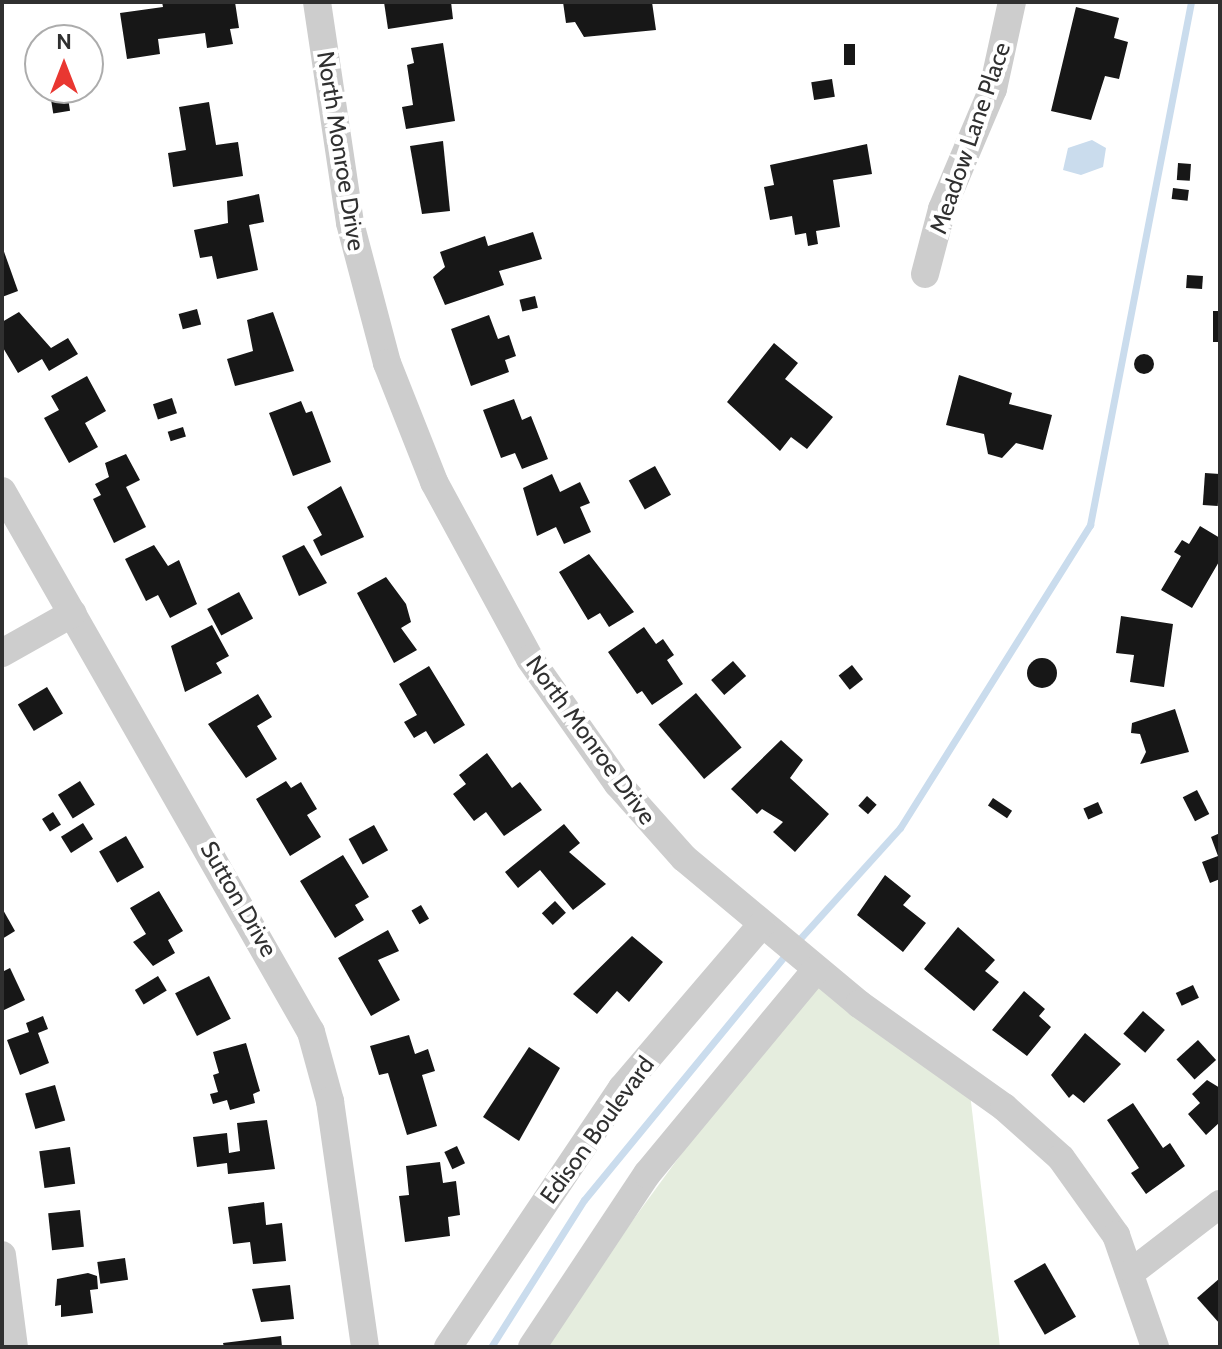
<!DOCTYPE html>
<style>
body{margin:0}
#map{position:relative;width:1222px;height:1349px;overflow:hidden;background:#fff;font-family:Cabin,sans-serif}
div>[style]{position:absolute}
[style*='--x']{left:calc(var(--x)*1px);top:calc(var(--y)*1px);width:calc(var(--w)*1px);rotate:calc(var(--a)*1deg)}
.green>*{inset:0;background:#e5edde}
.water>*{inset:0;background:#cadced}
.stream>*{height:7px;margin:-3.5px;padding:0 3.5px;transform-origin:3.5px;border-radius:3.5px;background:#cadced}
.building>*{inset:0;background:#171717;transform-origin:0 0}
.round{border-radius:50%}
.street>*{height:28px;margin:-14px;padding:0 14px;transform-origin:14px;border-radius:14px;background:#cdcdcd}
span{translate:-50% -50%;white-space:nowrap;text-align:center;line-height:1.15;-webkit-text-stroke:8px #fff;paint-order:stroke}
.street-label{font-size:24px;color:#303030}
.frame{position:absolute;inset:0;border:4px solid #303030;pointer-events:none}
.north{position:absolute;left:24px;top:24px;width:80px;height:80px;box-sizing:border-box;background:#fff;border:2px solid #acacac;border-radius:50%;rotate:0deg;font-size:22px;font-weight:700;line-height:32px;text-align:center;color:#303030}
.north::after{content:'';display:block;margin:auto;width:28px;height:36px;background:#e93731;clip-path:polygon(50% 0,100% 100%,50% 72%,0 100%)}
</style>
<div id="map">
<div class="green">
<i style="clip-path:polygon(816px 970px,969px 1085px,1000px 1347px,540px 1347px)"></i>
</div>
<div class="water">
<i style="clip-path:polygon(1092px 140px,1106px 148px,1103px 167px,1081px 175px,1063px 170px,1068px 148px)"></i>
</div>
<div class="stream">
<i style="--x:796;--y:943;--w:155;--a:-47.9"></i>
<i style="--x:900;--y:828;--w:358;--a:-57.9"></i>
<i style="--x:1090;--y:525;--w:533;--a:-79.07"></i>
<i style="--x:491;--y:1347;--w:174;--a:-57.7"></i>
<i style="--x:584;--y:1200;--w:321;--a:-50.6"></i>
</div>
<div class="building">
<i style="clip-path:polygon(162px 2px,235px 2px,239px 28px,230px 29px,233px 44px,207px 48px,205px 33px,158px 39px,160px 54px,127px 59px,120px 13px,163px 7px)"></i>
<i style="clip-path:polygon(384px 2px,451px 2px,453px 19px,388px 29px)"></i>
<i style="clip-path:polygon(563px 2px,652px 2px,656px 30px,584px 37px,575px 22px,566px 23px)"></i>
<i style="clip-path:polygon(1076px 7px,1119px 18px,1114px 38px,1128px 42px,1119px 79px,1105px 76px,1091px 120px,1051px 111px)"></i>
<i style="clip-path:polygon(443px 43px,455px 121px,406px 129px,402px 107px,413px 105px,407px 65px,414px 63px,411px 48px)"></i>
<i style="left:844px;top:44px;width:11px;height:21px"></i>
<i style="left:832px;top:79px;width:18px;height:21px;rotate:81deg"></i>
<i style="left:68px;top:98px;width:13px;height:17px;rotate:81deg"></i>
<i style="clip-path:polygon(209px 102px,216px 145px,238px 142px,243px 176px,173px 187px,168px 153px,186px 150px,179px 107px)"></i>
<i style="clip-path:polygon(443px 141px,450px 211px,422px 214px,410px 146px)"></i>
<i style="clip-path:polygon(867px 144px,872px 174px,833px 180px,840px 227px,816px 231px,818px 244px,808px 246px,806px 233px,795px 235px,792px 216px,770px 220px,764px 187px,774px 185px,770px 165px)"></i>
<i style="left:1178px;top:163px;width:13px;height:17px;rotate:4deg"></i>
<i style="left:1173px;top:188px;width:16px;height:11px;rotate:7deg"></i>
<i style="clip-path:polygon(259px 194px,264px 222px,249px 225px,258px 270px,217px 279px,212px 256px,200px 258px,194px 230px,228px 223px,227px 201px)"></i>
<i style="clip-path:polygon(533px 232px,542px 259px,499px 271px,504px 285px,445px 305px,433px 277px,445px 267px,440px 252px,485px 236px,488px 246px)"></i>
<i style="clip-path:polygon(2px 246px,18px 291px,2px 297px)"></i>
<i style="left:1187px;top:275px;width:16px;height:13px;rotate:4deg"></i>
<i style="left:535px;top:296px;width:12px;height:16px;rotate:76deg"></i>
<i style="left:197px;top:309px;width:16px;height:19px;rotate:75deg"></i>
<i style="left:1213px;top:311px;width:7px;height:31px"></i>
<i style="clip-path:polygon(19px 312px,51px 348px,68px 338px,78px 354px,49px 371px,42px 359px,18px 373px,2px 346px,2px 322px)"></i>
<i style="clip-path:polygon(273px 312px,294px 371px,235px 386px,227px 359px,253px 351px,247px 320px)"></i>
<i style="clip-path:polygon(489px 315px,498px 339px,509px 335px,516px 356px,505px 360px,509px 372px,471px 386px,451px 329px)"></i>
<i style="clip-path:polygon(774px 343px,798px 363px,785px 379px,833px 417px,807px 449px,791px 437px,780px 451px,727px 402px)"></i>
<i class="round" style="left:1134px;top:354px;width:20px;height:20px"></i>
<i style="clip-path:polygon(959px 375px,1012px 393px,1009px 404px,1052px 415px,1043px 450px,1016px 443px,1002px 458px,988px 454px,984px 434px,946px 425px)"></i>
<i style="clip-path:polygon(87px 376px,106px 411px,85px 423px,98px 447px,69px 463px,44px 418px,59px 410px,51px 396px)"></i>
<i style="left:172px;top:398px;width:16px;height:20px;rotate:72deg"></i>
<i style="clip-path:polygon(514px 399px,522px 420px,531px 416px,548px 459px,522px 469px,515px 453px,501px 458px,483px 410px)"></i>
<i style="clip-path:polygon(301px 401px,306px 413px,312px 411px,331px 462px,293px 476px,269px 413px)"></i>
<i style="left:183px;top:427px;width:10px;height:16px;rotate:73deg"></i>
<i style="clip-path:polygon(126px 454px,140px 480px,126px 487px,146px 527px,114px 543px,93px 499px,101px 495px,95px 484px,109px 477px,105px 463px)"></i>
<i style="left:655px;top:466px;width:33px;height:30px;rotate:61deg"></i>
<i style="left:1205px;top:473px;width:15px;height:32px;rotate:4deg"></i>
<i style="clip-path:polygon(552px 474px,560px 492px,580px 482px,590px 503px,580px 507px,591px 532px,564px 544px,556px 527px,537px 536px,523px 488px)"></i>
<i style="clip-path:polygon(341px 486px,364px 537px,321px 556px,313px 540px,322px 535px,307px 507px)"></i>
<i style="clip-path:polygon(1200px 526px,1220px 538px,1220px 560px,1192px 608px,1161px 590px,1181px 556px,1174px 552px,1182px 540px,1189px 544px)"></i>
<i style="clip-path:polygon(154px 545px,168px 566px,179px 560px,197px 604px,170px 618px,158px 595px,146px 601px,125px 559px)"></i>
<i style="clip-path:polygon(304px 545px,327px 583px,299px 596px,282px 556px)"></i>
<i style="clip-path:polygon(589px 554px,634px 612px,609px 627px,600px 613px,588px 620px,559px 572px)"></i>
<i style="clip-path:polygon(386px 577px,406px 604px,411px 622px,401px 628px,417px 650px,394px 663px,357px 593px)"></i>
<i style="left:239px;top:592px;width:30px;height:36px;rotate:62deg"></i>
<i style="clip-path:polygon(1121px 616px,1173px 624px,1164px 687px,1130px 682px,1134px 655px,1116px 653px)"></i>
<i style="clip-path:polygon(212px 625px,229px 656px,216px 663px,222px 673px,185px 692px,171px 646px)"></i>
<i style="clip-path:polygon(644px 627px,656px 644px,663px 639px,674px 655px,667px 660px,683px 684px,652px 705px,642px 691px,637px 694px,608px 652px)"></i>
<i class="round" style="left:1027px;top:658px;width:30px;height:30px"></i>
<i style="left:733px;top:661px;width:20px;height:29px;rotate:49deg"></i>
<i style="left:852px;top:665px;width:18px;height:17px;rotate:52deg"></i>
<i style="clip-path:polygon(429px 666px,465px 725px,434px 744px,426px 731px,414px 738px,404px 722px,417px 715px,399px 684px)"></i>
<i style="left:47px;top:687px;width:31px;height:34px;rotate:59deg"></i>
<i style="left:696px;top:693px;width:71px;height:49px;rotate:50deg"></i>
<i style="clip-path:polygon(258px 694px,272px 717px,257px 726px,277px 759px,246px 778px,208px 724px)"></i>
<i style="clip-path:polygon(1175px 709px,1189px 752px,1140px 764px,1146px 752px,1140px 734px,1131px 733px,1132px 723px)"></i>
<i style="clip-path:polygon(781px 740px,803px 760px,790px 778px,829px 814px,795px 852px,773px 832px,783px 822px,762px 809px,757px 814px,731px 789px)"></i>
<i style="clip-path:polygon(487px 753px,512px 788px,520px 782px,542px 810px,504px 836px,486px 812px,474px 821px,453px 794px,466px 784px,459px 775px)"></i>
<i style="left:80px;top:781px;width:28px;height:26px;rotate:58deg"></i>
<i style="clip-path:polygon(286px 781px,291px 788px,301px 782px,317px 809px,307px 815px,321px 837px,290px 856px,256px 799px)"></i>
<i style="left:1197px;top:790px;width:27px;height:16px;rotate:63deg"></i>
<i style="left:867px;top:796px;width:13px;height:13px;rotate:42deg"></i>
<i style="left:993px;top:798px;width:23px;height:9px;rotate:34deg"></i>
<i style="left:1098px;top:802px;width:12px;height:16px;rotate:66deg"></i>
<i style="left:53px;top:812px;width:15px;height:13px;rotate:58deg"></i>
<i style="left:83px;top:823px;width:19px;height:26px;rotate:58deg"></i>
<i style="clip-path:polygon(564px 824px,580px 843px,569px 852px,606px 884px,573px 910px,540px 870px,518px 888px,505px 872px)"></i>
<i style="left:374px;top:825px;width:29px;height:29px;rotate:61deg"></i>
<i style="clip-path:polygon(1220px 833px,1220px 879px,1210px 883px,1202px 862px,1218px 856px,1211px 837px)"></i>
<i style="left:126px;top:836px;width:36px;height:31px;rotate:60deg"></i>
<i style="clip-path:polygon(343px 855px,369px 897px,355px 905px,364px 920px,335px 938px,300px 881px)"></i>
<i style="clip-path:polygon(885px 875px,911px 896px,903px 905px,926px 923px,903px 952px,857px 915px)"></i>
<i style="clip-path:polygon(159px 891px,183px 931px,168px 940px,175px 953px,153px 966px,133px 942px,146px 934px,130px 908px)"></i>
<i style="left:555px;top:901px;width:16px;height:18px;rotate:47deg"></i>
<i style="left:421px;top:905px;width:16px;height:11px;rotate:60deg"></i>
<i style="clip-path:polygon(2px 908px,15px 931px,2px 939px)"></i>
<i style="clip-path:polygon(958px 927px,995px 960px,985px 971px,999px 982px,974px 1011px,924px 969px)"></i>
<i style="clip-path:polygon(388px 930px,399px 951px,378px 960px,400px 1000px,371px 1016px,338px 958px)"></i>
<i style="clip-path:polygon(632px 936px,663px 962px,629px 1002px,617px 991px,597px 1014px,573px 994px)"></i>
<i style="clip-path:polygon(10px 968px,25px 1000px,2px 1011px,2px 972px)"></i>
<i style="left:158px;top:976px;width:17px;height:27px;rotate:59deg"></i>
<i style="left:209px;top:976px;width:48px;height:38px;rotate:63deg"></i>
<i style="left:1193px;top:985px;width:14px;height:19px;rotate:65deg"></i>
<i style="clip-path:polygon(1024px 991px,1045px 1009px,1039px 1016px,1051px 1027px,1027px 1056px,992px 1030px)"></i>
<i style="left:1143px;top:1011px;width:29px;height:30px;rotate:41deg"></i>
<i style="clip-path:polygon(43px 1016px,48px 1029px,38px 1033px,49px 1063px,20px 1075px,7px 1040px,29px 1032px,26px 1023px)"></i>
<i style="clip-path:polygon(1085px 1033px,1121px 1064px,1084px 1103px,1073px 1094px,1069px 1098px,1051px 1075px)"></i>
<i style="clip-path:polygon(409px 1035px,415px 1054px,428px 1049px,435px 1071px,422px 1075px,437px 1126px,407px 1135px,388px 1073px,379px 1075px,370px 1046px)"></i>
<i style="left:1198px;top:1040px;width:27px;height:29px;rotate:48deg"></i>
<i style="clip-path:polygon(246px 1043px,260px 1091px,253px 1094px,255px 1103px,230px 1110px,227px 1100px,213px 1104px,210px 1094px,218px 1092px,213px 1075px,219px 1073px,213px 1052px)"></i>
<i style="clip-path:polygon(529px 1047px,560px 1068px,519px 1141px,483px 1117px)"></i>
<i style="clip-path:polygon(1207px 1080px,1220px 1088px,1220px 1122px,1206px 1135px,1188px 1114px,1200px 1103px,1192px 1094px)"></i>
<i style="left:55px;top:1085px;width:37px;height:31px;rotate:74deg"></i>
<i style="clip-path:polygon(1133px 1103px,1163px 1148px,1170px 1143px,1185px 1166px,1146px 1194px,1131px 1173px,1139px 1168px,1107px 1120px)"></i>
<i style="clip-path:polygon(267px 1120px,275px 1169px,228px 1174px,227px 1163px,197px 1167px,193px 1137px,227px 1133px,229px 1153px,240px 1151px,237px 1123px)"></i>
<i style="left:457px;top:1146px;width:19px;height:14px;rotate:65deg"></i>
<i style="left:70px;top:1147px;width:37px;height:31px;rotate:82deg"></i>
<i style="clip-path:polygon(440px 1162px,443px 1183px,456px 1181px,460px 1215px,448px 1217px,450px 1236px,405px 1242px,399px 1196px,409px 1195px,406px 1166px)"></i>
<i style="clip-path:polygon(264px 1202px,266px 1225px,282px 1223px,286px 1261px,253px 1264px,250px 1242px,233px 1244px,228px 1207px)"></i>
<i style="left:80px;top:1210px;width:37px;height:32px;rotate:84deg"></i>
<i style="left:125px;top:1258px;width:22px;height:28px;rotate:82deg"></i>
<i style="left:1045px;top:1263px;width:62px;height:36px;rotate:60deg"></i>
<i style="clip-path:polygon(88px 1273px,97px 1276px,98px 1289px,90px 1290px,93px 1313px,61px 1317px,61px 1305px,55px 1306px,57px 1279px)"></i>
<i style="clip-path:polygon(1220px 1278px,1220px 1324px,1197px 1298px)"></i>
<i style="clip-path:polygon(290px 1285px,294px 1319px,261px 1322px,252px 1289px)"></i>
<i style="clip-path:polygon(281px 1336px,282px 1347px,224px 1347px,223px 1343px)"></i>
</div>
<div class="street">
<i style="--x:317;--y:2;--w:223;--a:81.5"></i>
<i style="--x:350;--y:223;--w:145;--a:75.2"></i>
<i style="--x:387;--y:363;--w:128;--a:68.4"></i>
<i style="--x:434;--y:482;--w:201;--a:61.5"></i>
<i style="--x:530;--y:659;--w:153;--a:54.9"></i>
<i style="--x:618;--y:784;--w:99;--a:48.3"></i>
<i style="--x:684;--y:858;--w:228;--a:39.8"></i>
<i style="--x:859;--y:1004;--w:178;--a:35.4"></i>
<i style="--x:1004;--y:1107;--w:76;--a:41.8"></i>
<i style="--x:1061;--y:1158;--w:95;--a:54.5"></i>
<i style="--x:1116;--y:1235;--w:119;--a:70.8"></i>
<i style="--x:925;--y:274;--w:67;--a:-75.3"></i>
<i style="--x:942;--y:209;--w:130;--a:-67"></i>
<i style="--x:993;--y:89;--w:89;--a:-77.7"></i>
<i style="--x:2;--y:491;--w:623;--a:60.27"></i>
<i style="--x:311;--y:1032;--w:72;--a:74.6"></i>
<i style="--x:330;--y:1101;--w:248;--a:81.9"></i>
<i style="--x:2;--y:653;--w:81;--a:-29.4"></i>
<i style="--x:2;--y:1255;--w:93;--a:82.6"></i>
<i style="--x:1133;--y:1271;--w:110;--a:-37.6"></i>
<i style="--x:448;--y:1347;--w:312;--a:-56.1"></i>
<i style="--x:622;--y:1088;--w:214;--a:-49.5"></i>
<i style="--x:532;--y:1347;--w:208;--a:-56.4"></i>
<i style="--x:647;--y:1174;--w:265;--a:-50.4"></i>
</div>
<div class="street-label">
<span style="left:970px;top:138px;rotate:-71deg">Meadow Lane Place</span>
<span style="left:341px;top:151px;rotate:81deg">North Monroe Drive</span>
<span style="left:591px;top:740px;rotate:54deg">North Monroe Drive</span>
<span style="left:239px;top:899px;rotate:60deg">Sutton Drive</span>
<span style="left:597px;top:1130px;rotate:-54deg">Edison Boulevard</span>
</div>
<div class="frame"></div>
<div class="north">N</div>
</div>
